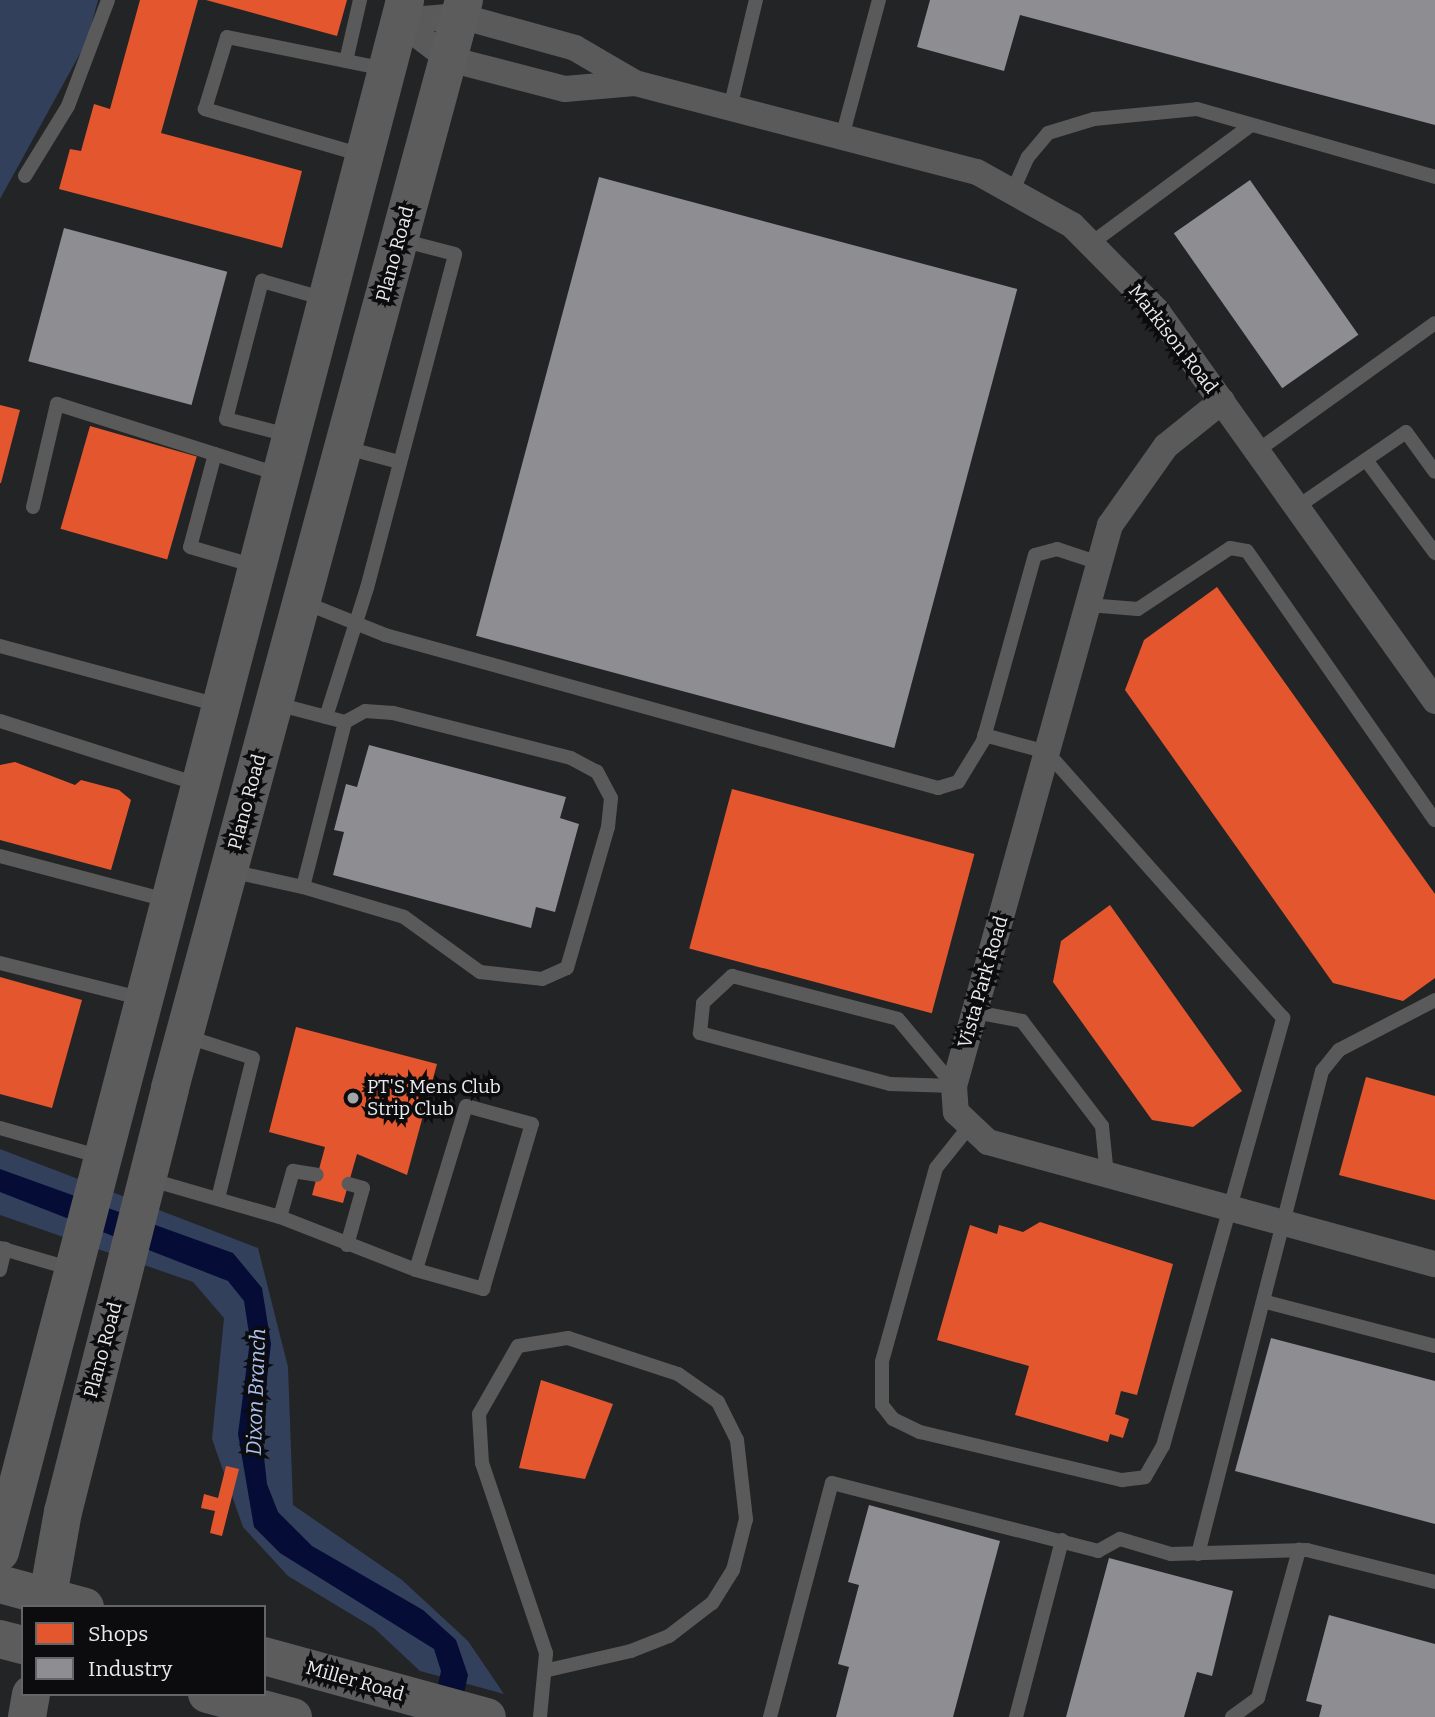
<!DOCTYPE html>
<style>
body{margin:0}
#map{position:relative;width:1435px;height:1717px;overflow:hidden;background:#232425;font-family:Bitter,serif}
div>[style]{position:absolute}
[style*='--x']{left:calc(var(--x)*1px);top:calc(var(--y)*1px);width:calc(var(--w)*1px);rotate:calc(var(--a)*1deg)}
.green>*{inset:0;background:#33405b}
.water>*{inset:0;background:#050c36}
.shops>*{inset:0;background:#e4572e;transform-origin:0 0}
.industry>*{inset:0;background:#8d8d92;transform-origin:0 0}
.service>*{height:14px;margin:-7px;padding:0 7px;transform-origin:7px;border-radius:7px;background:#5a5a5b}
.minor>*{height:26px;margin:-13px;padding:0 13px;transform-origin:13px;border-radius:13px;background:#5a5a5b}
.secondary>*{height:38px;margin:-19px;padding:0 19px;transform-origin:19px;border-radius:19px;background:#5c5c5d}
.dots>*{width:19px;height:19px;translate:-50% -50%;box-sizing:border-box;border:4px solid #0c0c0e;border-radius:50%}
span{translate:-50% -50%;white-space:nowrap;text-align:center;line-height:1.15;-webkit-text-stroke:7px #0c0c0e;paint-order:stroke}
.street-label{font-size:19px;color:#e9eaec}
.poi-label{font-size:19px;color:#e9eaec}
.left{translate:0 -50%;text-align:left}
.water-label{font-size:21px;color:#abc1f0;font-style:italic}
.legend{position:absolute;left:21px;top:1605px;width:245px;height:91px;box-sizing:border-box;background:#0c0c0e;border:2px solid #646567;margin:0;padding:9px 12px;list-style:none;font-size:21px;color:#e9eaec}
.legend li{display:flex;align-items:center;gap:14px;height:35px}
.legend b{width:35px;border:2px solid #646567}
</style>
<div id="map">
<div class="green">
<i style="clip-path:polygon(0 0,98px 0,87px 41px,0 199px)"></i>
<i style="clip-path:polygon(0 1149px,258px 1248px,288px 1367px,293px 1505px,402px 1580px,468px 1641px,504px 1694px,420px 1671px,374px 1628px,288px 1576px,243px 1527px,212px 1439px,224px 1318px,193px 1282px,0 1215px)"></i>
</div>
<div class="water">
<i style="clip-path:polygon(0 1169px,233px 1253px,262px 1288px,271px 1344px,261px 1430px,267px 1484px,278px 1512px,312px 1546px,423px 1610px,456px 1640px,468px 1675px,459px 1717px,431px 1717px,441px 1671px,434px 1649px,280px 1553px,254px 1527px,238px 1434px,250px 1340px,244px 1301px,228px 1281px,0 1192px)"></i>
</div>
<div class="shops">
<i style="clip-path:polygon(140px 0,198px 0,161px 133px,302px 171px,282px 248px,59px 189px,70px 149px,81px 151px,94px 104px,110px 109px)"></i>
<i style="clip-path:polygon(206px 0,347px 0,337px 36px)"></i>
<i style="clip-path:polygon(0 405px,20px 410px,1px 483px,0 483px)"></i>
<i style="left:90px;top:426px;width:111px;height:107px;rotate:16deg"></i>
<i style="clip-path:polygon(1217px 587px,1435px 894px,1435px 978px,1403px 1001px,1333px 983px,1125px 690px,1144px 640px)"></i>
<i style="clip-path:polygon(15px 762px,75px 785px,81px 780px,119px 790px,131px 800px,111px 870px,0 840px,0 765px)"></i>
<i style="left:732px;top:789px;width:251px;height:165px;rotate:15deg"></i>
<i style="clip-path:polygon(1110px 905px,1242px 1091px,1193px 1127px,1152px 1120px,1053px 982px,1061px 941px)"></i>
<i style="clip-path:polygon(0 977px,82px 1000px,52px 1108px,0 1094px)"></i>
<i style="clip-path:polygon(296px 1027px,437px 1064px,407px 1175px,357px 1154px,343px 1203px,312px 1195px,325px 1147px,269px 1132px)"></i>
<i style="clip-path:polygon(1366px 1077px,1435px 1096px,1435px 1200px,1339px 1175px)"></i>
<i style="clip-path:polygon(1040px 1222px,1173px 1264px,1137px 1395px,1121px 1391px,1115px 1414px,1129px 1419px,1123px 1438px,1110px 1434px,1108px 1442px,1015px 1415px,1029px 1366px,937px 1340px,970px 1225px,997px 1234px,999px 1225px,1023px 1232px)"></i>
<i style="clip-path:polygon(541px 1380px,613px 1404px,585px 1479px,519px 1468px)"></i>
<i style="clip-path:polygon(226px 1466px,239px 1469px,222px 1536px,210px 1533px,215px 1511px,201px 1508px,204px 1494px,218px 1498px)"></i>
</div>
<div class="industry">
<i style="clip-path:polygon(930px 0,1435px 0,1435px 125px,1020px 15px,1004px 71px,917px 47px)"></i>
<i style="left:599px;top:177px;width:433px;height:475px;rotate:15deg"></i>
<i style="left:1250px;top:180px;width:189px;height:93px;rotate:55deg"></i>
<i style="left:64px;top:228px;width:169px;height:138px;rotate:15deg"></i>
<i style="clip-path:polygon(369px 745px,566px 797px,560px 818px,579px 824px,555px 912px,536px 907px,531px 928px,333px 875px,344px 832px,334px 830px,346px 784px,357px 787px)"></i>
<i style="clip-path:polygon(1271px 1338px,1435px 1381px,1435px 1524px,1235px 1471px)"></i>
<i style="clip-path:polygon(869px 1505px,1000px 1541px,953px 1717px,836px 1717px,849px 1667px,838px 1664px,859px 1585px,848px 1582px)"></i>
<i style="clip-path:polygon(1109px 1558px,1233px 1591px,1212px 1676px,1197px 1672px,1184px 1717px,1066px 1717px)"></i>
<i style="clip-path:polygon(1329px 1615px,1435px 1644px,1435px 1717px,1319px 1717px,1322px 1705px,1306px 1701px)"></i>
</div>
<div class="service">
<i style="--x:346;--y:61;--w:63;--a:-77.1"></i>
<i style="--x:730;--y:108;--w:111;--a:-76.5"></i>
<i style="--x:842;--y:137;--w:142;--a:-74.9"></i>
<i style="--x:362;--y:155;--w:164;--a:-163.7"></i>
<i style="--x:205;--y:109;--w:75;--a:-73"></i>
<i style="--x:227;--y:37;--w:162;--a:11.4"></i>
<i style="--x:25;--y:176;--w:82;--a:-58.4"></i>
<i style="--x:68;--y:106;--w:113;--a:-69.3"></i>
<i style="--x:1014;--y:188;--w:34;--a:-66"></i>
<i style="--x:1028;--y:157;--w:31;--a:-50"></i>
<i style="--x:1048;--y:133;--w:48;--a:-16.9"></i>
<i style="--x:1094;--y:119;--w:103;--a:-5.5"></i>
<i style="--x:1197;--y:109;--w:248;--a:15.9"></i>
<i style="--x:1093;--y:242;--w:197;--a:-36.5"></i>
<i style="--x:288;--y:435;--w:64;--a:-165.5"></i>
<i style="--x:226;--y:419;--w:143;--a:-75.4"></i>
<i style="--x:262;--y:281;--w:66;--a:15.9"></i>
<i style="--x:343;--y:447;--w:58;--a:15"></i>
<i style="--x:1257;--y:451;--w:219;--a:-35.7"></i>
<i style="--x:215;--y:454;--w:96;--a:105"></i>
<i style="--x:190;--y:547;--w:68;--a:16.3"></i>
<i style="--x:1366;--y:460;--w:116;--a:53.4"></i>
<i style="--x:33;--y:507;--w:106;--a:-76.9"></i>
<i style="--x:57;--y:404;--w:232;--a:17.6"></i>
<i style="--x:1297;--y:507;--w:132;--a:-34.5"></i>
<i style="--x:1406;--y:432;--w:49;--a:54.1"></i>
<i style="--x:303;--y:602;--w:88;--a:21.9"></i>
<i style="--x:385;--y:635;--w:574;--a:15.47"></i>
<i style="--x:938;--y:788;--w:21;--a:-17"></i>
<i style="--x:958;--y:782;--w:48;--a:-58.6"></i>
<i style="--x:983;--y:741;--w:193;--a:-74.4"></i>
<i style="--x:1035;--y:555;--w:23;--a:-15"></i>
<i style="--x:1057;--y:549;--w:44;--a:18.4"></i>
<i style="--x:1088;--y:605;--w:50;--a:4.6"></i>
<i style="--x:1138;--y:609;--w:110;--a:-33.5"></i>
<i style="--x:1230;--y:548;--w:17;--a:10"></i>
<i style="--x:1247;--y:551;--w:328;--a:55.1"></i>
<i style="--x:0;--y:646;--w:227;--a:15.1"></i>
<i style="--x:326;--y:717;--w:135;--a:-72.4"></i>
<i style="--x:367;--y:588;--w:345;--a:-75.2"></i>
<i style="--x:455;--y:254;--w:56;--a:-165.5"></i>
<i style="--x:0;--y:721;--w:207;--a:17.7"></i>
<i style="--x:0;--y:856;--w:173;--a:14.8"></i>
<i style="--x:230;--y:871;--w:75;--a:12.4"></i>
<i style="--x:303;--y:887;--w:170;--a:-75.7"></i>
<i style="--x:345;--y:722;--w:70;--a:-165.2"></i>
<i style="--x:303;--y:887;--w:105;--a:16.5"></i>
<i style="--x:404;--y:917;--w:94;--a:35.9"></i>
<i style="--x:480;--y:972;--w:62;--a:6.4"></i>
<i style="--x:542;--y:979;--w:27;--a:-24"></i>
<i style="--x:567;--y:968;--w:147;--a:-73.8"></i>
<i style="--x:608;--y:827;--w:29;--a:-84"></i>
<i style="--x:611;--y:798;--w:30;--a:-118"></i>
<i style="--x:597;--y:772;--w:30;--a:-152"></i>
<i style="--x:571;--y:758;--w:184;--a:-165.8"></i>
<i style="--x:393;--y:713;--w:28;--a:-176"></i>
<i style="--x:365;--y:711;--w:23;--a:151"></i>
<i style="--x:0;--y:963;--w:147;--a:14.1"></i>
<i style="--x:732;--y:976;--w:171;--a:14.5"></i>
<i style="--x:898;--y:1019;--w:87;--a:50.1"></i>
<i style="--x:954;--y:1086;--w:64;--a:-178.2"></i>
<i style="--x:890;--y:1084;--w:197;--a:-165"></i>
<i style="--x:700;--y:1033;--w:30;--a:-84"></i>
<i style="--x:703;--y:1003;--w:40;--a:-43"></i>
<i style="--x:975;--y:1012;--w:48;--a:10.8"></i>
<i style="--x:1022;--y:1021;--w:132;--a:52.7"></i>
<i style="--x:1102;--y:1126;--w:49;--a:84.2"></i>
<i style="--x:185;--y:1036;--w:71;--a:17.9"></i>
<i style="--x:253;--y:1058;--w:144;--a:104"></i>
<i style="--x:0;--y:1128;--w:105;--a:16"></i>
<i style="--x:968;--y:1128;--w:51;--a:128.7"></i>
<i style="--x:936;--y:1168;--w:201;--a:105.6"></i>
<i style="--x:882;--y:1362;--w:43;--a:90"></i>
<i style="--x:882;--y:1405;--w:18;--a:52"></i>
<i style="--x:893;--y:1419;--w:30;--a:26"></i>
<i style="--x:920;--y:1432;--w:208;--a:13.4"></i>
<i style="--x:1122;--y:1480;--w:23;--a:-7"></i>
<i style="--x:1145;--y:1477;--w:36;--a:-60"></i>
<i style="--x:1163;--y:1446;--w:445;--a:-74.3"></i>
<i style="--x:1283;--y:1018;--w:356;--a:-131.6"></i>
<i style="--x:1047;--y:752;--w:65;--a:-164.9"></i>
<i style="--x:148;--y:1179;--w:137;--a:16.1"></i>
<i style="--x:280;--y:1217;--w:146;--a:21.3"></i>
<i style="--x:416;--y:1270;--w:70;--a:15.8"></i>
<i style="--x:483;--y:1289;--w:172;--a:-73.5"></i>
<i style="--x:532;--y:1124;--w:68;--a:-164.7"></i>
<i style="--x:466;--y:1106;--w:171;--a:107"></i>
<i style="--x:280;--y:1217;--w:48;--a:-74.2"></i>
<i style="--x:293;--y:1171;--w:24;--a:9"></i>
<i style="--x:347;--y:1245;--w:59;--a:-74.3"></i>
<i style="--x:363;--y:1188;--w:15;--a:-164"></i>
<i style="--x:0;--y:1248;--w:75;--a:16.3"></i>
<i style="--x:0;--y:1270;--w:22;--a:-77"></i>
<i style="--x:1266;--y:1302;--w:175;--a:14.6"></i>
<i style="--x:1198;--y:1554;--w:499;--a:-75.6"></i>
<i style="--x:1322;--y:1071;--w:27;--a:-51"></i>
<i style="--x:1339;--y:1050;--w:108;--a:-27.5"></i>
<i style="--x:540;--y:1717;--w:64;--a:-84.6"></i>
<i style="--x:546;--y:1653;--w:200;--a:-108.6"></i>
<i style="--x:482;--y:1463;--w:49;--a:-93.5"></i>
<i style="--x:479;--y:1414;--w:78;--a:-60.2"></i>
<i style="--x:518;--y:1346;--w:51;--a:-9.1"></i>
<i style="--x:568;--y:1338;--w:116;--a:18.1"></i>
<i style="--x:678;--y:1374;--w:49;--a:35"></i>
<i style="--x:718;--y:1402;--w:42;--a:63.4"></i>
<i style="--x:737;--y:1440;--w:80;--a:83.5"></i>
<i style="--x:746;--y:1519;--w:53;--a:104.3"></i>
<i style="--x:733;--y:1570;--w:39;--a:122"></i>
<i style="--x:712;--y:1603;--w:54;--a:142.5"></i>
<i style="--x:669;--y:1636;--w:41;--a:158.5"></i>
<i style="--x:631;--y:1651;--w:85;--a:167.1"></i>
<i style="--x:770;--y:1717;--w:242;--a:-75.2"></i>
<i style="--x:832;--y:1483;--w:275;--a:14.3"></i>
<i style="--x:1098;--y:1551;--w:25;--a:-29"></i>
<i style="--x:1120;--y:1539;--w:53;--a:16.4"></i>
<i style="--x:1171;--y:1554;--w:136;--a:-1.7"></i>
<i style="--x:1307;--y:1550;--w:132;--a:14"></i>
<i style="--x:1016;--y:1717;--w:183;--a:-75.4"></i>
<i style="--x:1232;--y:1717;--w:32;--a:-36"></i>
<i style="--x:1258;--y:1698;--w:154;--a:-74.5"></i>
</div>
<div class="minor">
<i style="--x:399;--y:21;--w:61;--a:-4.7"></i>
<i style="--x:460;--y:16;--w:119;--a:15.5"></i>
<i style="--x:575;--y:48;--w:69;--a:30.3"></i>
<i style="--x:635;--y:83;--w:353;--a:14.6"></i>
<i style="--x:977;--y:172;--w:109;--a:29.2"></i>
<i style="--x:1072;--y:225;--w:121;--a:45.3"></i>
<i style="--x:1157;--y:311;--w:479;--a:54.5"></i>
<i style="--x:399;--y:21;--w:63;--a:37.2"></i>
<i style="--x:449;--y:59;--w:120;--a:14.5"></i>
<i style="--x:565;--y:89;--w:70;--a:-4.9"></i>
<i style="--x:1222;--y:401;--w:72;--a:141.2"></i>
<i style="--x:1166;--y:446;--w:97;--a:125.3"></i>
<i style="--x:1110;--y:525;--w:582;--a:105.54"></i>
<i style="--x:954;--y:1086;--w:26;--a:86"></i>
<i style="--x:956;--y:1112;--w:44;--a:43.2"></i>
<i style="--x:988;--y:1142;--w:463;--a:15.3"></i>
</div>
<div class="secondary">
<i style="--x:0;--y:1552;--w:1604;--a:-75.37"></i>
<i style="--x:0;--y:1584;--w:88;--a:15.1"></i>
<i style="--x:46;--y:1607;--w:97;--a:-79.9"></i>
<i style="--x:63;--y:1512;--w:437;--a:-75.8"></i>
<i style="--x:170;--y:1088;--w:1127;--a:-74.88"></i>
<i style="--x:0;--y:1639;--w:24;--a:15"></i>
<i style="--x:264;--y:1656;--w:231;--a:15.3"></i>
<i style="--x:207;--y:1694;--w:89;--a:15"></i>
<i style="--x:27;--y:1717;--w:23;--a:-80"></i>
</div>
<div class="dots">
<i style="left:353px;top:1098px;background:#a4a5a6"></i>
</div>
<div class="street-label">
<span style="left:395px;top:254px;rotate:-75deg">Plano Road</span>
<span style="left:1173px;top:339px;rotate:52deg">Markison Road</span>
<span style="left:247px;top:802px;rotate:-75deg">Plano Road</span>
<span style="left:983px;top:982px;rotate:-74deg">Vista Park Road</span>
<span style="left:103px;top:1350px;rotate:-75deg">Plano Road</span>
<span style="left:355px;top:1681px;rotate:16deg">Miller Road</span>
</div>
<div class="poi-label">
<span class="left" style="left:367px;top:1098px">PT'S Mens Club<br>Strip Club</span>
</div>
<div class="water-label">
<span style="left:256px;top:1392px;rotate:-88deg">Dixon Branch</span>
</div>
<ul class="legend">
<li><b style="height:19px;background:#e4572e"></b>Shops</li>
<li><b style="height:19px;background:#8d8d92"></b>Industry</li>
</ul>
</div>
